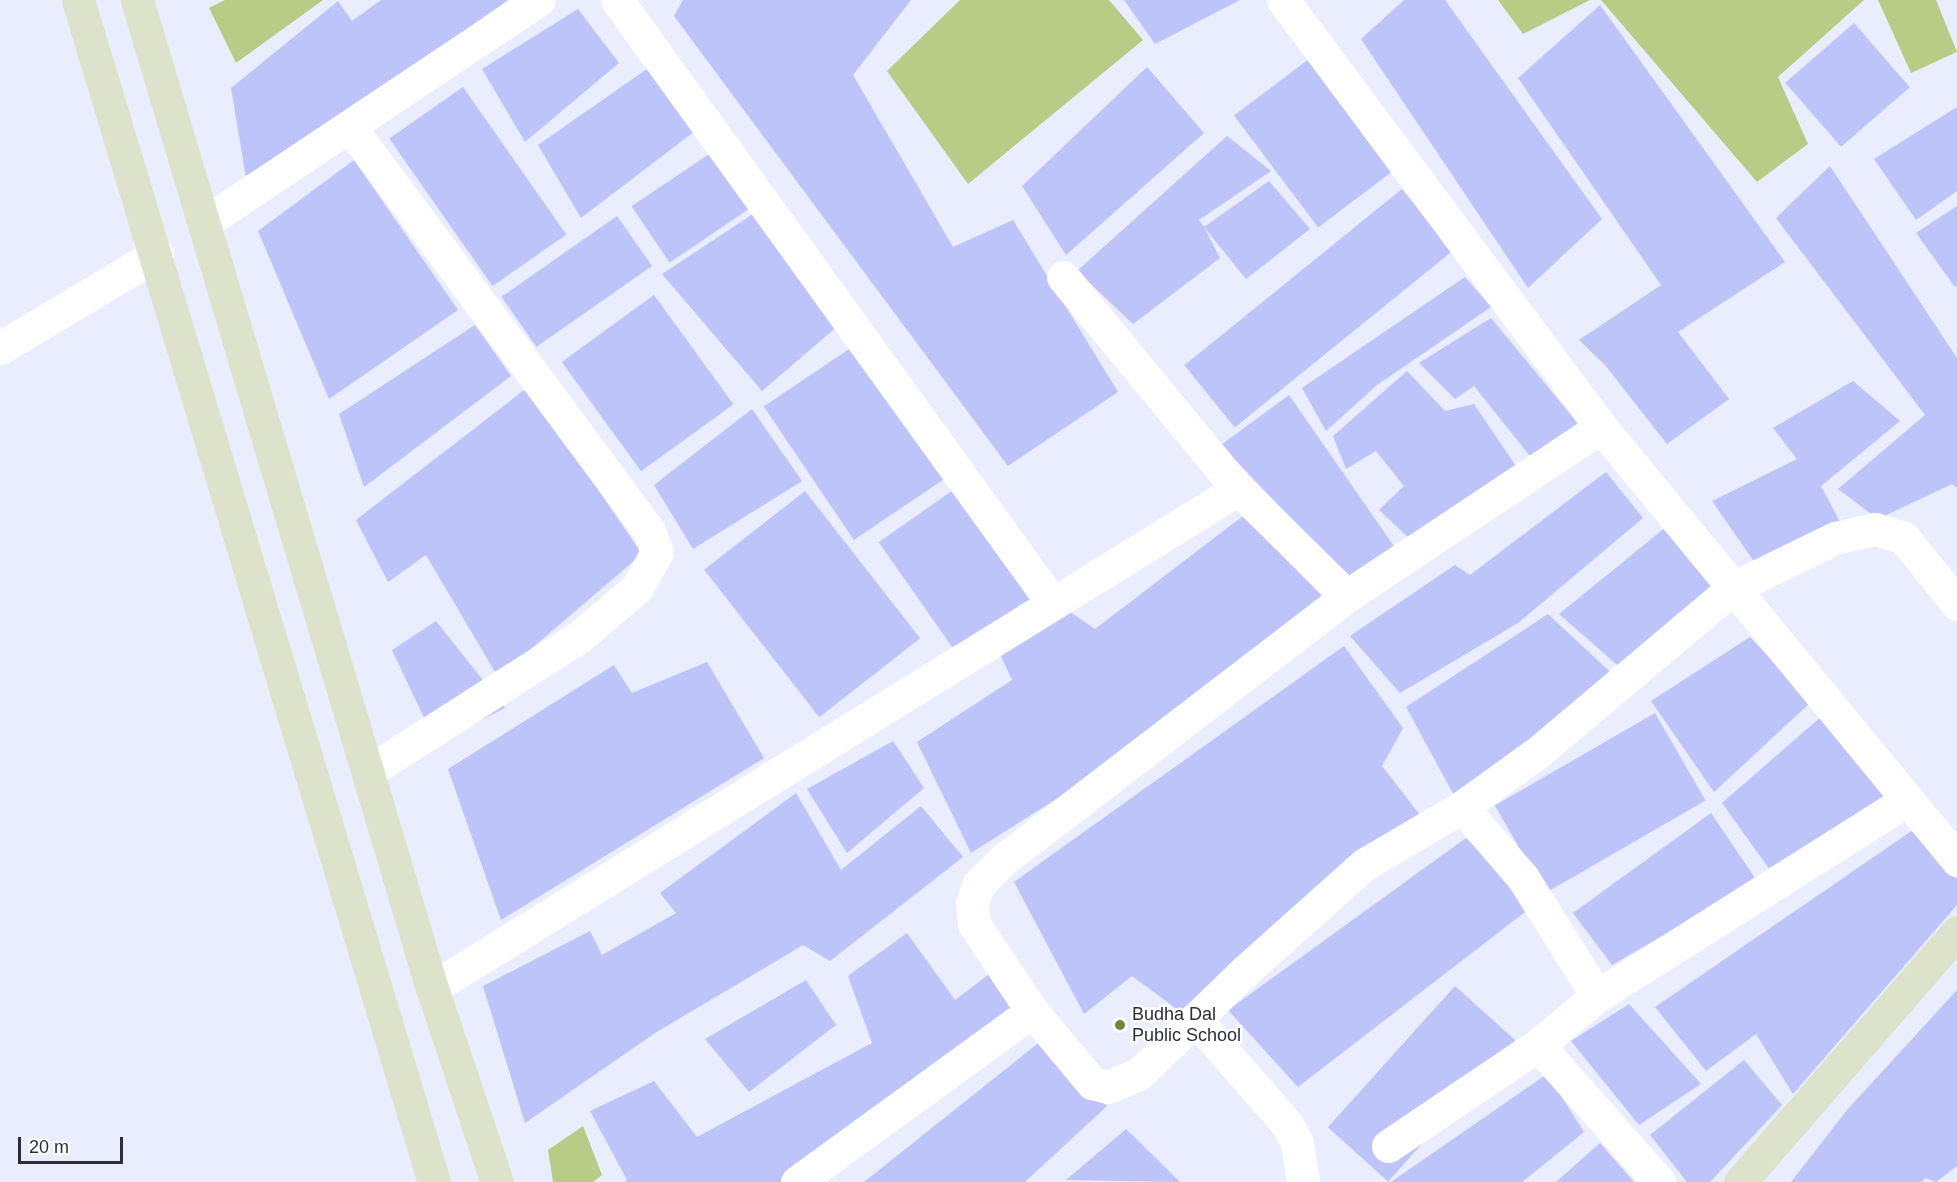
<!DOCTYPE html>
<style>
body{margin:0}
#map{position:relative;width:1957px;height:1182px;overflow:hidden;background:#e9edfe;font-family:Helvetica,sans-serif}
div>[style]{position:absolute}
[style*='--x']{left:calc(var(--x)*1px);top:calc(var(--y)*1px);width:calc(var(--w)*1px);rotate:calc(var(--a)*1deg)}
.green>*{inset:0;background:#b8cc86}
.building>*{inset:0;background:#bcc4f9;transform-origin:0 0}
.street>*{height:33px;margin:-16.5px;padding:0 16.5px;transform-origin:16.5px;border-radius:16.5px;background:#fff}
.secondary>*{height:33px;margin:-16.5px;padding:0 16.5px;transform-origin:16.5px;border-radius:16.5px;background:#dde3ca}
.dots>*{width:16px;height:16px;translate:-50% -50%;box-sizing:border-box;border:3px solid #fff;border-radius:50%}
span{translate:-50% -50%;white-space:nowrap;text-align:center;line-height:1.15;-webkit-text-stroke:5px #fff;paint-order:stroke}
.poi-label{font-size:18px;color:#2b2d38}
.left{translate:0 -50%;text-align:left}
.scale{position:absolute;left:18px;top:1137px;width:105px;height:27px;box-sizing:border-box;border:3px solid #2b2d38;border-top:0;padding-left:8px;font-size:18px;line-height:21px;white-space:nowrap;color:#2b2d38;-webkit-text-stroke:4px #fff;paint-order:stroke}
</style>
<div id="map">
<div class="green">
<i style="clip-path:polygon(225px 0,323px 0,236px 63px,209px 8px)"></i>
<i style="clip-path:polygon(960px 0,1109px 0,1143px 40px,968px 184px,887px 71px)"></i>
<i style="clip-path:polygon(1498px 0,1590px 0,1523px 34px)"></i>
<i style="clip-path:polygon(1601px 0,1864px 0,1778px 77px,1808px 144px,1757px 182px)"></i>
<i style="clip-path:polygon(1878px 0,1936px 0,1957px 52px,1911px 73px)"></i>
<i style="clip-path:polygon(583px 1126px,602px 1175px,593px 1182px,553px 1182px,548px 1150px)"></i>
</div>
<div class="building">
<i style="clip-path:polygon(381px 0,508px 0,247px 184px,231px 88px,338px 1px,352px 21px)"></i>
<i style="clip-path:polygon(683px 0,911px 0,853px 75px,953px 247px,1013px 220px,1118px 392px,1008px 466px,674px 16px)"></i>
<i style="clip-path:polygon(1124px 0,1240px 0,1155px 44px)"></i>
<i style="clip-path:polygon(1404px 0,1445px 0,1602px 219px,1528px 288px,1361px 39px)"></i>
<i style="clip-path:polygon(1600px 5px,1785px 262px,1678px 332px,1729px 399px,1667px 444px,1605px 365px,1579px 340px,1661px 285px,1518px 78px)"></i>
<i style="clip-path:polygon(578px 9px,619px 63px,525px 142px,482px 69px)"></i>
<i style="left:1854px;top:23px;width:85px;height:91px;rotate:49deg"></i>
<i style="left:1309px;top:59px;width:140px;height:94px;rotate:53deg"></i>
<i style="clip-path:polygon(654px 64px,695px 131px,581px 218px,538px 145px)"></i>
<i style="clip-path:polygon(1147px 67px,1204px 133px,1066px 255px,1022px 186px)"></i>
<i style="left:463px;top:87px;width:180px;height:90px;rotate:55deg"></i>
<i style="clip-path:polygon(1957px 107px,1957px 191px,1916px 220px,1874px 159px)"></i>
<i style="clip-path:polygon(1227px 136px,1271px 171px,1199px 220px,1204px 227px,1269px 181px,1310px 229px,1246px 279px,1204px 227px,1220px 258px,1133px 324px,1077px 271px)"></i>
<i style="left:712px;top:152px;width:68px;height:97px;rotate:56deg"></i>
<i style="clip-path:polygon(354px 160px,458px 310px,329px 399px,258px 231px)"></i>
<i style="clip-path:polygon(1830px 166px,1957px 358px,1957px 488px,1952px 484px,1878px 519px,1838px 489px,1925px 415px,1776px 218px)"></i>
<i style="left:1402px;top:189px;width:80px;height:280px;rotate:51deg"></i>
<i style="clip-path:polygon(1957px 206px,1957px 285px,1955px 287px,1916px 233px)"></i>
<i style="clip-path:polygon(759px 210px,839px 325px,762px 391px,662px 274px)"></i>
<i style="left:617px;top:216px;width:61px;height:141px;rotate:55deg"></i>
<i style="clip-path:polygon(1465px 277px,1491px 307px,1377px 385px,1326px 431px,1302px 388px)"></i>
<i style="left:654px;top:295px;width:135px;height:114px;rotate:54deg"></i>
<i style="clip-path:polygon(1491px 318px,1584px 431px,1534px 461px,1474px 386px,1455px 399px,1419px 363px)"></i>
<i style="clip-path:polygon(475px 325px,511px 376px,364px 487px,339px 414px)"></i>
<i style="left:855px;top:345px;width:161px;height:110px;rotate:56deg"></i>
<i style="clip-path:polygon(1407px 371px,1445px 411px,1474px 404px,1518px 469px,1411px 540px,1379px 510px,1404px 486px,1376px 451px,1346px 469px,1333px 436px)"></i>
<i style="clip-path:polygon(1853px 381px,1900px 421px,1821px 486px,1841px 524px,1755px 563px,1712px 501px,1797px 459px,1773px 428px)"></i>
<i style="clip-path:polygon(528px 387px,642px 554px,498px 677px,426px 555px,388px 582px,356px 520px)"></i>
<i style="clip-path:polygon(1289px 395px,1396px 549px,1353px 583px,1221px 445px)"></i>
<i style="clip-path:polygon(752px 409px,802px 481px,693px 549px,654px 485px)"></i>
<i style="clip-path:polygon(1606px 472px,1643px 518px,1518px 623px,1400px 693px,1350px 636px,1455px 565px,1470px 575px)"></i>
<i style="left:959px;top:486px;width:135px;height:98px;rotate:55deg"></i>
<i style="left:805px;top:491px;width:187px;height:128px;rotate:52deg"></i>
<i style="clip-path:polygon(1243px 516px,1327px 601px,1115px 762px,971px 853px,917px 742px,1012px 680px,1000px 654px,1066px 609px,1095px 629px)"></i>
<i style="clip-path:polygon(1666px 527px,1719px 595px,1623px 670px,1559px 614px)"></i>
<i style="clip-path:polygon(1548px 614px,1622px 683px,1468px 821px,1406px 707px)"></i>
<i style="clip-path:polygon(436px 621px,505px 708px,436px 743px,392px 650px)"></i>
<i style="clip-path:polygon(1750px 637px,1811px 702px,1714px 792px,1651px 701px)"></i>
<i style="clip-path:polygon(1344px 646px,1403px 728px,1382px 766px,1430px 828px,1189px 1018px,1132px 976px,1084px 1014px,1014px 882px)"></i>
<i style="clip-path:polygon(707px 662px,764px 758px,501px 920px,448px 769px,614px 665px,632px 693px)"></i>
<i style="left:1655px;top:713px;width:101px;height:185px;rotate:60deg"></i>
<i style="clip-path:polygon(1822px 716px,1892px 794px,1770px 870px,1722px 803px)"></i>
<i style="clip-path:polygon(893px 741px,924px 788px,847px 853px,807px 789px)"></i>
<i style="clip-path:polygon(796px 793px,841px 870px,921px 806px,963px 857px,830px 961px,803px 945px,655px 1033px,525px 1123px,483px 986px,590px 931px,602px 955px,676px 913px,660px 893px)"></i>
<i style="clip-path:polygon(1711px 813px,1757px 881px,1612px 965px,1573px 913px)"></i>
<i style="clip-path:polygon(1916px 828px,1957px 879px,1957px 905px,1793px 1094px,1756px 1034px,1706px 1071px,1655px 1007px)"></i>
<i style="clip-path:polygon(1466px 838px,1534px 905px,1298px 1087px,1228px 1010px)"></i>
<i style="clip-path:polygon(907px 933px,955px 1000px,996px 969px,1023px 1015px,782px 1182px,624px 1182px,627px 1180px,590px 1111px,654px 1081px,697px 1137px,872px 1043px,848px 976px)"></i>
<i style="clip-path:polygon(806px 980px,836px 1025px,749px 1092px,705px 1039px)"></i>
<i style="left:1455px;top:986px;width:81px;height:190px;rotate:42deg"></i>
<i style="clip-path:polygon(1957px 990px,1957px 1166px,1936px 1182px,1925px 1178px,1922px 1182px,1791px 1182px,1847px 1110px)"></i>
<i style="clip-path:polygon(1629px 1004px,1701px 1084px,1639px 1125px,1571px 1041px)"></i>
<i style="clip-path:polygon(1042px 1040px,1107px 1106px,1025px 1182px,864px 1182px)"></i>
<i style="clip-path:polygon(1744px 1060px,1782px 1105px,1710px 1182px,1687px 1182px,1650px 1135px)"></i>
<i style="clip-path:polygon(1547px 1074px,1584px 1132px,1522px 1182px,1391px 1182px)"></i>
<i style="clip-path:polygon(1126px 1129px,1180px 1182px,1066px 1180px)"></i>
<i style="clip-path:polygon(1600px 1143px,1634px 1182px,1556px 1182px)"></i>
</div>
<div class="street">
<i style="--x:617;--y:0;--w:741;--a:54.17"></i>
<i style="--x:1283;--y:0;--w:532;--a:53.32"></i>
<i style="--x:1601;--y:427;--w:561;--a:50.57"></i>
<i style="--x:350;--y:127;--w:503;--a:53.49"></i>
<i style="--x:649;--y:531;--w:22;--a:69"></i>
<i style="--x:657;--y:552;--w:41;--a:119.1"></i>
<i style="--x:637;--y:588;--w:76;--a:139.8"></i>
<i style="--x:579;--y:637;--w:250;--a:147.4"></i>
<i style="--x:208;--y:225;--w:4;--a:-153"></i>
<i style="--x:204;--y:223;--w:402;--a:-33.7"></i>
<i style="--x:1063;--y:277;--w:275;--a:50.5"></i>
<i style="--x:1238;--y:489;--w:153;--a:44.5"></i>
<i style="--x:0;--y:348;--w:183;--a:-30.9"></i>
<i style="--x:1601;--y:427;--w:305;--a:146.4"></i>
<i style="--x:1347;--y:596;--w:431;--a:142.5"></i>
<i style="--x:1005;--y:858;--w:38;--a:135"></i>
<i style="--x:978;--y:885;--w:19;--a:108"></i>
<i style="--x:972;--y:903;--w:21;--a:85"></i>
<i style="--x:974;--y:924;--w:105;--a:56.3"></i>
<i style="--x:1032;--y:1011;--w:94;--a:50.2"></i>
<i style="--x:1092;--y:1083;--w:16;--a:14"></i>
<i style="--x:1108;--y:1087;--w:34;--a:-23"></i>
<i style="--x:1139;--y:1074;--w:146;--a:-44.2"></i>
<i style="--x:1244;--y:972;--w:162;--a:-41.8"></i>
<i style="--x:1365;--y:864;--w:113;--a:-30.4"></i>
<i style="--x:1462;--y:807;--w:92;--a:-35.8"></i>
<i style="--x:1537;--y:753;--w:256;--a:-40.1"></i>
<i style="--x:1733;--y:588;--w:114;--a:-26.1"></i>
<i style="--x:1835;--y:538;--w:41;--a:-12.7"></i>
<i style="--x:1875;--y:529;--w:30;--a:17"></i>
<i style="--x:1904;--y:538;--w:85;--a:51.2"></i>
<i style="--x:1462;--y:807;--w:94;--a:49.3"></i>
<i style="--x:1523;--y:878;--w:139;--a:57.9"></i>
<i style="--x:432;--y:988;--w:948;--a:-31.76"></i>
<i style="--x:1195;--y:1019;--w:140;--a:48.8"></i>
<i style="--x:1287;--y:1124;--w:21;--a:62"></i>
<i style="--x:1297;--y:1143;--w:39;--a:81"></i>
<i style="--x:1538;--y:1045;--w:77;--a:-39.7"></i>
<i style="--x:1597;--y:996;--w:365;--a:-32.3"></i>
<i style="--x:1388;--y:1146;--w:181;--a:-34"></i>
<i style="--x:1538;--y:1045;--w:183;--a:48.5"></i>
<i style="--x:797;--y:1182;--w:291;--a:-36"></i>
</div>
<div class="secondary">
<i style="--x:78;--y:0;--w:1234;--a:73.24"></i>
<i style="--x:137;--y:0;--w:1031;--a:73.38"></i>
<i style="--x:432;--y:988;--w:205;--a:71.5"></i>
<i style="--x:1740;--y:1182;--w:331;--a:-49"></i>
</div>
<div class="dots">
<i style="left:1120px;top:1025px;background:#708535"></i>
</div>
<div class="poi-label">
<span class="left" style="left:1132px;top:1025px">Budha Dal<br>Public School</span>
</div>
<div class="scale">20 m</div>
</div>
